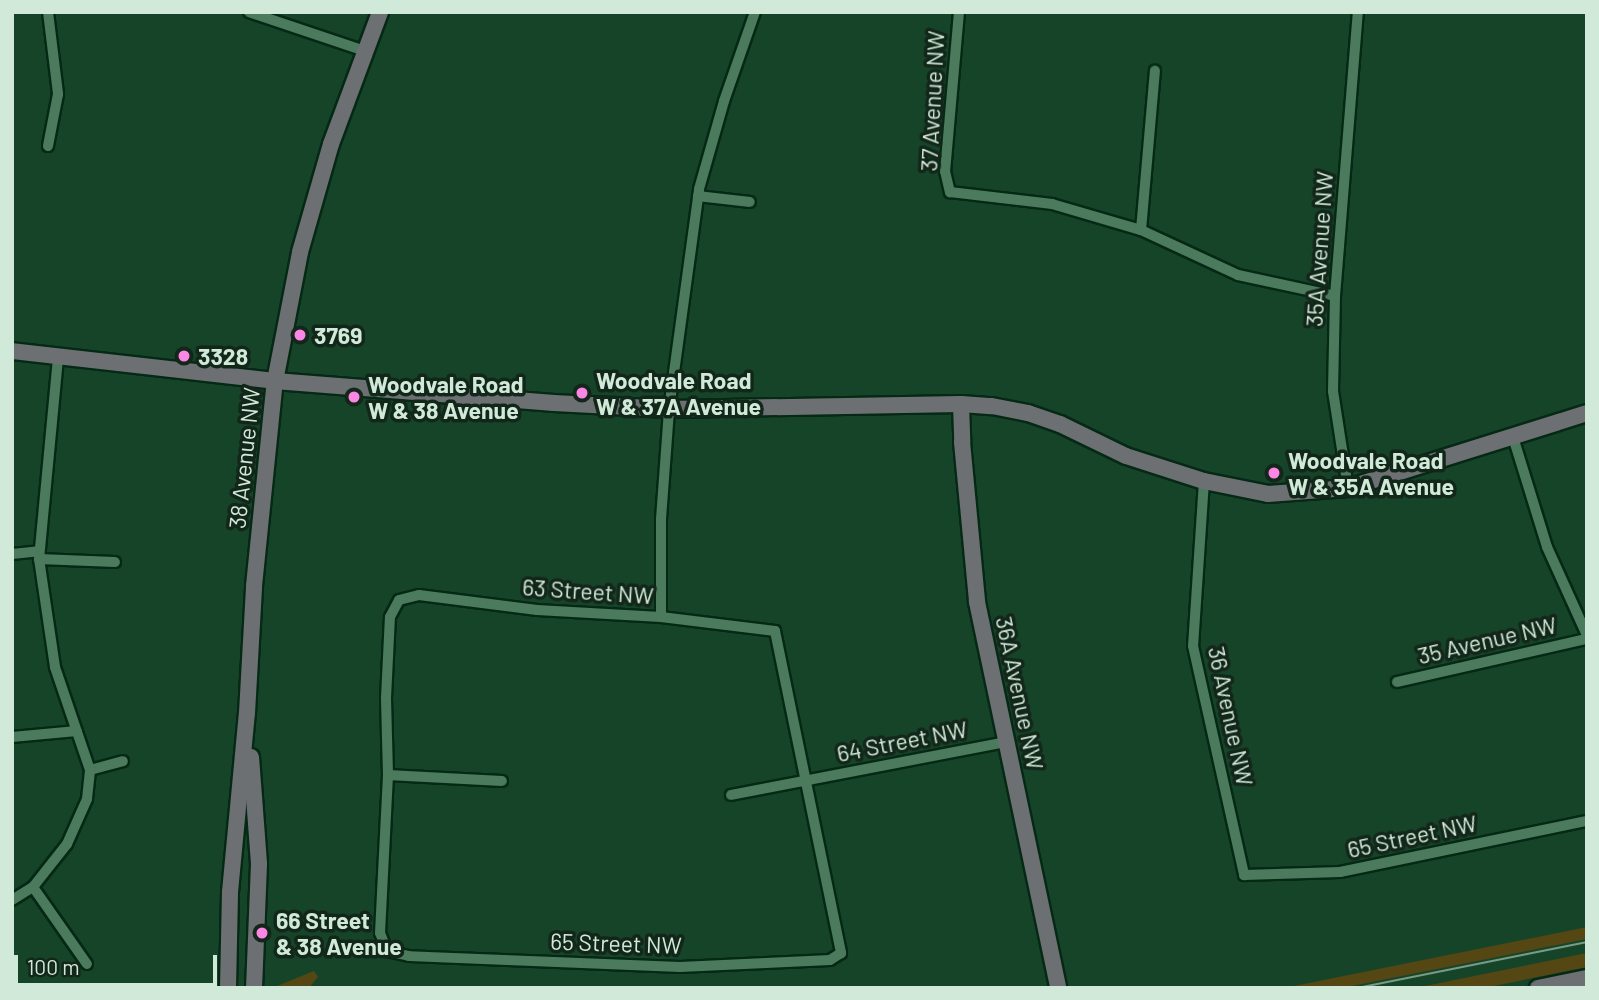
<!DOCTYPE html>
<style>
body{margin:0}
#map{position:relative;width:1599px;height:1000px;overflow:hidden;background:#164429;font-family:Barlow,sans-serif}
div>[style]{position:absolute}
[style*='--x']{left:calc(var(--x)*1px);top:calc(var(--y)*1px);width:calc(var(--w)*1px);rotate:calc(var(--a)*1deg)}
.green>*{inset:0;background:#544713}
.roads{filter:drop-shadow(2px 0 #052915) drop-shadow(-2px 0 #052915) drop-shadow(0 2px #052915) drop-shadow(0 -2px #052915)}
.street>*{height:10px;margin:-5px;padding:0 5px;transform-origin:5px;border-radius:5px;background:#4c7a5c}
.secondary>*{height:16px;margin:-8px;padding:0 8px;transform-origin:8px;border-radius:8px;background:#6d7073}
.tram>*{height:2px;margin:-1px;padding:0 1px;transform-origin:1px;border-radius:1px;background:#799b85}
.dots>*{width:19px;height:19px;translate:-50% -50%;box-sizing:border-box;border:4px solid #13261a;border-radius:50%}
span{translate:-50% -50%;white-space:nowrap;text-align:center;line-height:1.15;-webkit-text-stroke:7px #13261a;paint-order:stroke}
.street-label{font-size:23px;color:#d1e9d8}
.poi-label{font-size:23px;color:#d1e9d8;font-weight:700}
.left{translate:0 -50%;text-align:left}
.frame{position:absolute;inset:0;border:14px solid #d1e9d8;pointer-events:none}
.scale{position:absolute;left:14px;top:955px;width:203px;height:32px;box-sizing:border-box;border:4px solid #d1e9d8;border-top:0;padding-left:9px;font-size:21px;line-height:24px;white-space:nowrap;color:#d1e9d8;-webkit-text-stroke:5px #13261a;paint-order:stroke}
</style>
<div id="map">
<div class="green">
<i style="clip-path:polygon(1587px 927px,1587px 939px,1342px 988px,1284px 988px)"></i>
<i style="clip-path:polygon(1587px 953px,1587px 967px,1484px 988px,1415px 988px)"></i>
<i style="clip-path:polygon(314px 971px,318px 977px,309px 988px,272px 988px)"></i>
</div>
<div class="roads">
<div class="street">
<i style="--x:48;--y:12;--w:83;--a:83"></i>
<i style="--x:58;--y:94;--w:53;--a:100.9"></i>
<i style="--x:249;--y:12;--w:122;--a:18.6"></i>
<i style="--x:959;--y:12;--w:160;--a:95"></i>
<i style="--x:945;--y:171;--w:22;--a:77"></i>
<i style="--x:950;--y:192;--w:103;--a:6.7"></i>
<i style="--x:1052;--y:204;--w:93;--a:16.3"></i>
<i style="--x:1141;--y:230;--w:107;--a:24.9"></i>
<i style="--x:1238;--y:275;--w:99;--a:12.2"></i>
<i style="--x:698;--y:196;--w:52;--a:6.6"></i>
<i style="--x:1141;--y:230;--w:160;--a:-85"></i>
<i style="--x:1513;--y:437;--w:115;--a:72.8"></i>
<i style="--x:1547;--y:547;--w:97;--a:65.6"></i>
<i style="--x:1204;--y:481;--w:165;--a:93.8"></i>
<i style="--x:1193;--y:646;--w:235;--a:77.4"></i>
<i style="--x:1244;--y:875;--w:96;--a:-1.8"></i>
<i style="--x:1340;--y:872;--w:252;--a:-11.7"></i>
<i style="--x:1348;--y:488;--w:98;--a:-98.8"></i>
<i style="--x:1333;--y:391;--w:95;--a:-88.8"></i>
<i style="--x:1335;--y:296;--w:285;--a:-85.4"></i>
<i style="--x:12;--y:554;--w:27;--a:-6"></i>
<i style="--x:39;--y:559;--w:76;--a:2.3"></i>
<i style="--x:419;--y:595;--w:119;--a:7.2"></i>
<i style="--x:537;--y:610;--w:124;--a:3.2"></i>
<i style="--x:661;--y:617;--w:115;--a:7"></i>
<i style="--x:775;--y:631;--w:329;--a:78.4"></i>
<i style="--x:841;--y:953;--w:13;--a:148"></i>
<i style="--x:830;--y:960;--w:150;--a:177.3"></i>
<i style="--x:680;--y:967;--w:271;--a:-177.7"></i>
<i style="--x:409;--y:956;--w:23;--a:-167"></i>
<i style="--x:387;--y:951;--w:19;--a:-111"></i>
<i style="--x:380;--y:933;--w:158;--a:-87.1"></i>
<i style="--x:388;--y:775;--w:77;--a:-91.5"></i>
<i style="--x:386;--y:698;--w:81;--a:-87.2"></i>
<i style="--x:390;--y:617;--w:19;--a:-62"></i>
<i style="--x:399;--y:600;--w:21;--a:-14"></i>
<i style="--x:661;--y:617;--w:98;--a:-90"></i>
<i style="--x:661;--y:519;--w:110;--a:-85.8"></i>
<i style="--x:669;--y:409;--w:222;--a:-82.2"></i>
<i style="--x:699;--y:189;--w:91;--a:-74.1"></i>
<i style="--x:724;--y:101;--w:94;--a:-70.8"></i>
<i style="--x:1397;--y:682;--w:195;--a:-12.8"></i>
<i style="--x:12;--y:737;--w:65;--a:-5.3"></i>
<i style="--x:90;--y:770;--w:34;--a:-15"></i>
<i style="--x:388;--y:775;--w:114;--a:3"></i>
<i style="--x:731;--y:795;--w:281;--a:-10.9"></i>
<i style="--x:33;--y:887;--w:94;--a:55"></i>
<i style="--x:12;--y:900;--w:25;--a:-32"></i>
<i style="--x:33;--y:887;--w:55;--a:-51.7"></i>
<i style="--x:67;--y:844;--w:49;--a:-66"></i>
<i style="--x:87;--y:799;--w:29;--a:-84"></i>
<i style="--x:90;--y:770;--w:109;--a:-108.8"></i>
<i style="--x:55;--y:667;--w:109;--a:-98.4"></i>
<i style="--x:39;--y:559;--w:203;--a:-84.6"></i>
</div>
<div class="secondary">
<i style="--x:12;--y:351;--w:265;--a:6.5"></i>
<i style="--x:275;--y:381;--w:280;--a:4.5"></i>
<i style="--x:554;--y:403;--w:115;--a:3"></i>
<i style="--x:669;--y:409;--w:292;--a:-1"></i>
<i style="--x:961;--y:404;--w:31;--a:4"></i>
<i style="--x:992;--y:406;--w:37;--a:11"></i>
<i style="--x:1028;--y:413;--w:34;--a:19"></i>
<i style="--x:1060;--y:424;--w:73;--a:25.9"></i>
<i style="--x:1126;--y:456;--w:82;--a:17.8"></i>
<i style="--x:1204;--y:481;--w:65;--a:11.5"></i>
<i style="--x:1268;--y:494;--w:80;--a:-4.3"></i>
<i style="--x:1348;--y:488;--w:250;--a:-17.4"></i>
<i style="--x:961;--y:404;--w:38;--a:88"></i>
<i style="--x:962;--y:442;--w:161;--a:84.6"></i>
<i style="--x:977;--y:602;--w:394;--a:78.1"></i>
<i style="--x:251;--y:757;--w:107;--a:85.7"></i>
<i style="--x:259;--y:864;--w:124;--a:92.3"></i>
<i style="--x:228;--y:988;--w:96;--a:-88.8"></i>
<i style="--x:230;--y:892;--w:180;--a:-84.6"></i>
<i style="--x:247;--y:713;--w:127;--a:-86.8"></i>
<i style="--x:254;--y:586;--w:206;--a:-84.2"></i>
<i style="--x:275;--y:381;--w:131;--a:-79"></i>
<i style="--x:300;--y:252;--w:112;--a:-74"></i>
<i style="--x:331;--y:144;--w:141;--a:-69.6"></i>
<i style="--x:1538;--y:988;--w:50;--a:-11.5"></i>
</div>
</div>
<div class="tram">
<i style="--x:1357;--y:988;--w:235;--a:-11.3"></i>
</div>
<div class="dots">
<i style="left:300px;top:335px;background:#fb87e5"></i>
<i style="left:184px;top:356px;background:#fb87e5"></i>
<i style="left:582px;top:393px;background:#fb87e5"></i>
<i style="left:354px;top:397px;background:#fb87e5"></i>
<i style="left:1274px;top:473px;background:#fb87e5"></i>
<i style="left:262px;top:933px;background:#fb87e5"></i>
</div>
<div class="street-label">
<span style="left:932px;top:101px;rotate:-87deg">37 Avenue NW</span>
<span style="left:1319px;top:249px;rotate:-86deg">35A Avenue NW</span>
<span style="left:244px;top:458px;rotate:-84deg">38 Avenue NW</span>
<span style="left:588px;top:591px;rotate:4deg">63 Street NW</span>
<span style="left:1487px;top:640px;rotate:-13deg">35 Avenue NW</span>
<span style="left:1020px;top:693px;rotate:78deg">36A Avenue NW</span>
<span style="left:1231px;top:716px;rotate:78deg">36 Avenue NW</span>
<span style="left:902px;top:741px;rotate:-11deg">64 Street NW</span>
<span style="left:1412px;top:836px;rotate:-12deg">65 Street NW</span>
<span style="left:616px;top:943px;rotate:2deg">65 Street NW</span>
</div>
<div class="poi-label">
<span class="left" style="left:314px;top:335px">3769</span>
<span class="left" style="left:198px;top:356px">3328</span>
<span class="left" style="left:596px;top:393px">Woodvale Road<br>W &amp; 37A Avenue</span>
<span class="left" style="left:368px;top:397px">Woodvale Road<br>W &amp; 38 Avenue</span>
<span class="left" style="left:1288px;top:473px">Woodvale Road<br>W &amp; 35A Avenue</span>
<span class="left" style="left:276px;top:933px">66 Street<br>&amp; 38 Avenue</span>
</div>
<div class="frame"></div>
<div class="scale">100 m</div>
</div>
